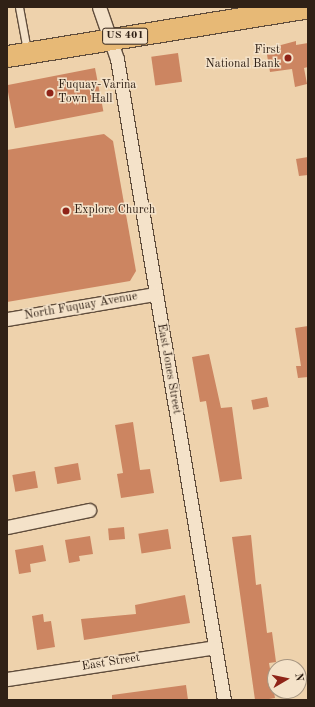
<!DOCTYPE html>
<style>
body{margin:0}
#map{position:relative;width:315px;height:707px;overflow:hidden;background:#eed2ac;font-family:"Old Standard TT",serif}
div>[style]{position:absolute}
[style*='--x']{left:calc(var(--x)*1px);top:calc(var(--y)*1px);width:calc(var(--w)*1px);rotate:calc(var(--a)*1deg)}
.building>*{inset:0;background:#cc8561;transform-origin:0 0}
.roads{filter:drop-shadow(1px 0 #604d3c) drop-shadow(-1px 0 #604d3c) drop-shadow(0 1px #604d3c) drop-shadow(0 -1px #604d3c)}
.service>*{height:7px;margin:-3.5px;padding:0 3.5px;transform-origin:3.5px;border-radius:3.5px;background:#f4e2c9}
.minor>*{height:13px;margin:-6.5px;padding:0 6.5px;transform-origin:6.5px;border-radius:6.5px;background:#f4e2c9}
.primary>*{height:21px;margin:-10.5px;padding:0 10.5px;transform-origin:10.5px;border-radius:10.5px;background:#e7b976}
.dots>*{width:11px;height:11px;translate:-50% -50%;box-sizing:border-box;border:2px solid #f4e2c9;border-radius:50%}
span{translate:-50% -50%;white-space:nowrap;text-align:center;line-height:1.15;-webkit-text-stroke:3px #f4e2c9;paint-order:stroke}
.shield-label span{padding:1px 3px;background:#f4e2c9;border:1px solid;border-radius:3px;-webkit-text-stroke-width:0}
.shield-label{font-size:11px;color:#302116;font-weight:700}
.poi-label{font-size:12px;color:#302116}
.right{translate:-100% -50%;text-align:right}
.left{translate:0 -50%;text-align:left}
.street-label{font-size:12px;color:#302116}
.frame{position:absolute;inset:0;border:8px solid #302116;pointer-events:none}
.north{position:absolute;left:267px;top:659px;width:40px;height:40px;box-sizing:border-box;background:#f4e2c9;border:1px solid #a69581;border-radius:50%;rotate:81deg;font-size:11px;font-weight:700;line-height:16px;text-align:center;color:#302116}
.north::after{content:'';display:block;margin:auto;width:14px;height:18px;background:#8f2418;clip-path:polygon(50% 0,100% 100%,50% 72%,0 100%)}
</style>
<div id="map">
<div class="building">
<i style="clip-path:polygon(296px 41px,296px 45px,308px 43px,308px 67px,304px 68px,307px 84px,295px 87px,292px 69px,270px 72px,266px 49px)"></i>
<i style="left:178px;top:53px;width:29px;height:27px;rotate:82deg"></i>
<i style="left:95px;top:68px;width:44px;height:90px;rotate:79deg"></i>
<i style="clip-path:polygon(104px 134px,113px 141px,136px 271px,130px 281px,7px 302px,7px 150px)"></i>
<i style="clip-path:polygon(308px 157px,308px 175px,299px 176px,296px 159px)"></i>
<i style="clip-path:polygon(308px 326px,308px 377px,298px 378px,296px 366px,301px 366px,295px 328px)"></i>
<i style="clip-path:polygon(209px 354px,221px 408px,232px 407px,242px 479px,220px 482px,206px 401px,200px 402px,192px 357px)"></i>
<i style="left:267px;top:397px;width:10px;height:16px;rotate:79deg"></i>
<i style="clip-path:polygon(133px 422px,140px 470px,150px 469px,154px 493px,121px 498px,117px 474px,123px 473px,115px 425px)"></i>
<i style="left:78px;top:463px;width:17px;height:24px;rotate:80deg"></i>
<i style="left:35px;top:471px;width:17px;height:23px;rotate:80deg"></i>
<i style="left:124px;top:527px;width:12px;height:16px;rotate:85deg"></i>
<i style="left:168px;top:529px;width:20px;height:30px;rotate:81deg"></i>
<i style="clip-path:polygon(251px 535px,256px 585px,261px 584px,267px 633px,272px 632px,276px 662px,269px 663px,275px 698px,263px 700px,255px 700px,232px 537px)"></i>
<i style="clip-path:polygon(90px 536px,93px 554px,79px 556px,80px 561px,69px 563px,65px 540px)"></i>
<i style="clip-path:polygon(43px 545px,46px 561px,30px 564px,31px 572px,19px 574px,15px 550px)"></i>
<i style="clip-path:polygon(185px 595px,190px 623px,84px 640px,81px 619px,136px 614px,135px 605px)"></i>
<i style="clip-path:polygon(43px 614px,44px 622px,51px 621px,55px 647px,37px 650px,32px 616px)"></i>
<i style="clip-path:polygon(186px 685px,188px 700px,112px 700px,112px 695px)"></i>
</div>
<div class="roads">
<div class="service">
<i style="--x:19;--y:7;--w:44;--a:79.5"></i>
</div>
<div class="minor">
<i style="--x:99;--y:7;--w:55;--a:70.9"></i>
<i style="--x:117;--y:59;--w:650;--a:80.52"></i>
<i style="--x:7;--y:319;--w:150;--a:-9.6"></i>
<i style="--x:7;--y:527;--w:84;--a:-11.7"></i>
<i style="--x:7;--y:679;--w:210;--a:-8.7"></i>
</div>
<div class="primary">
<i style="--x:7;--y:56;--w:305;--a:-9.2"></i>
</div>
</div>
<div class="dots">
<i style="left:288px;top:58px;background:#8f2418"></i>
<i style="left:50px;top:93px;background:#8f2418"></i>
<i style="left:66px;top:211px;background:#8f2418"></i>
</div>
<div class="shield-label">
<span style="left:125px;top:36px">US 401</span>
</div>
<div class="poi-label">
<span class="right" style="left:280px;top:58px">First<br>National Bank</span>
<span class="left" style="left:58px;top:93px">Fuquay-Varina<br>Town Hall</span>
<span class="left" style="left:74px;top:211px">Explore Church</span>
</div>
<div class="street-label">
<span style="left:81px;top:307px;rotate:-10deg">North Fuquay Avenue</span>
<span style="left:168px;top:369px;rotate:80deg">East Jones Street</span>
<span style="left:111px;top:663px;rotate:-9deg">East Street</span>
</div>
<div class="frame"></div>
<div class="north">N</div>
</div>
